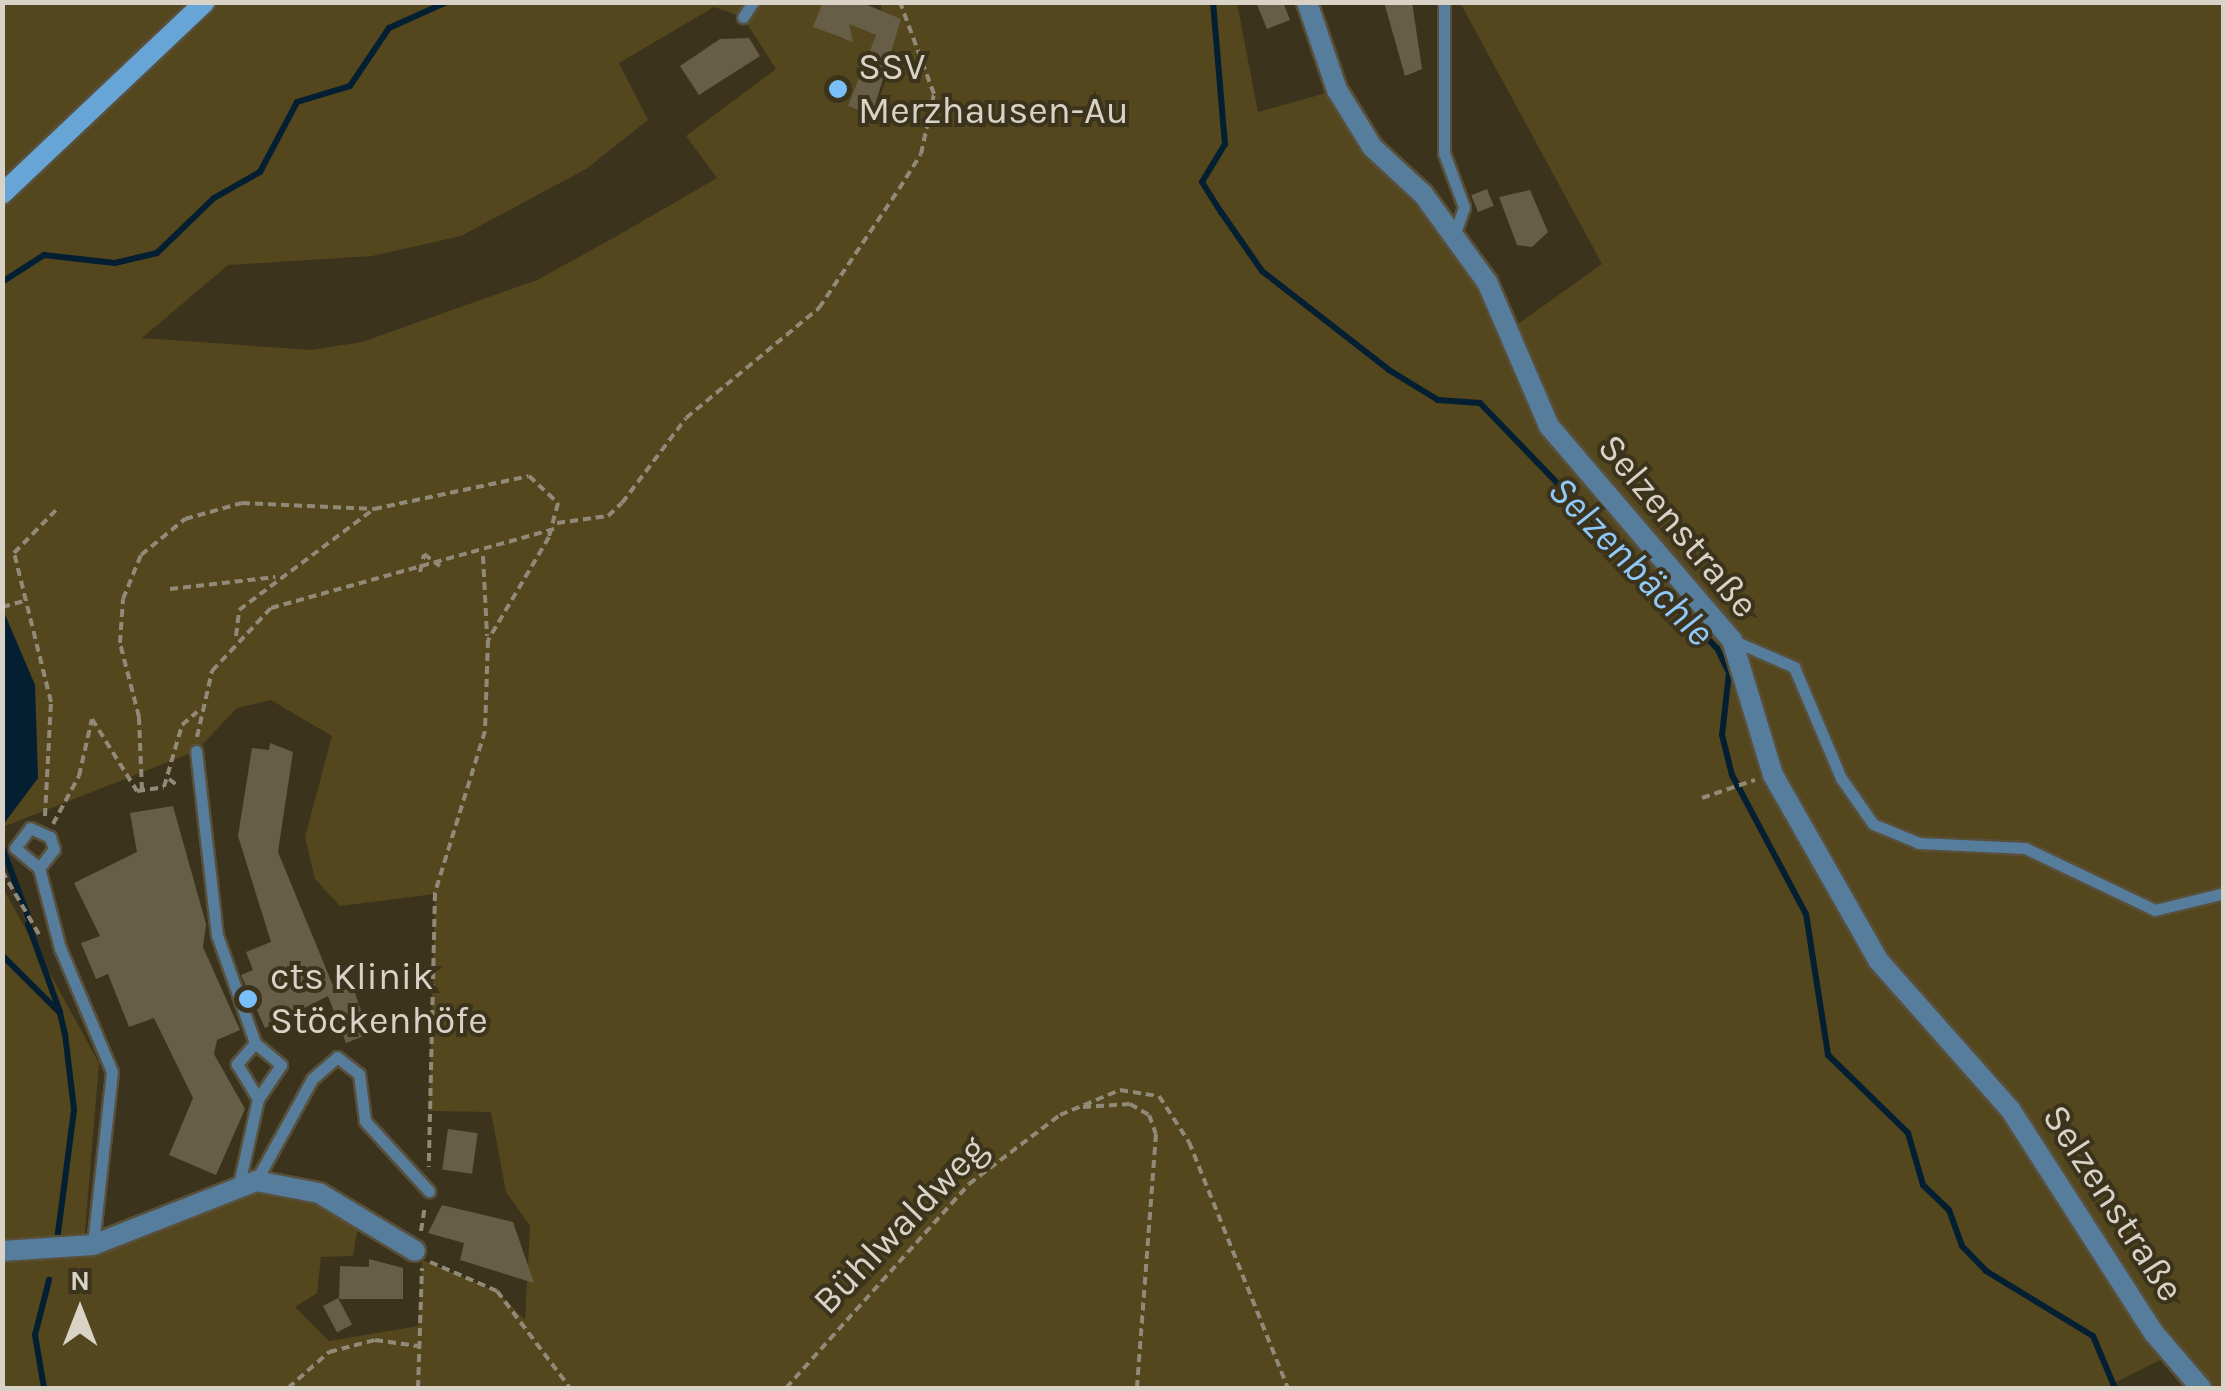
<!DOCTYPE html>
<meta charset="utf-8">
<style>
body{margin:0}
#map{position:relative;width:2226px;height:1391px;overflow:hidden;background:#3c331d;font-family:Karla,sans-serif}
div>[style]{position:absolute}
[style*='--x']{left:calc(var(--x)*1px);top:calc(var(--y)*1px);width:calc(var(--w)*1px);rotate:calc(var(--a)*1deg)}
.green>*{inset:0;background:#54461d}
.water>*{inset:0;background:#041e32}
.stream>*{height:6px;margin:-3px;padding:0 3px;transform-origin:3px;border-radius:3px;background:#041e32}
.building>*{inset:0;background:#675e47;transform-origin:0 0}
.path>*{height:4px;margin-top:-2px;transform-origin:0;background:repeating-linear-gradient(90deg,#918a79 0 8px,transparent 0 13px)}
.roads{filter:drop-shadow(2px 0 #58503b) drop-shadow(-2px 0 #58503b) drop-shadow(0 2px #58503b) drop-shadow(0 -2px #58503b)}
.service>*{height:11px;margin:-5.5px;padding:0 5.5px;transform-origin:5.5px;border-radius:5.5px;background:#577d9c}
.minor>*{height:20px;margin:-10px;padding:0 10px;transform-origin:10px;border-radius:10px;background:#577d9c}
.secondary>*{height:20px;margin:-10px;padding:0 10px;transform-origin:10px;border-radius:10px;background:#67a5d7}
.dots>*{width:28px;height:28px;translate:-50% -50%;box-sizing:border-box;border:5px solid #3c331d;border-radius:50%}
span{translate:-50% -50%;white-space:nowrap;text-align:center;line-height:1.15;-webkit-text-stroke:8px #3c331d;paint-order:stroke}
.poi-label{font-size:38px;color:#d8d3c6}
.left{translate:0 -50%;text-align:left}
.street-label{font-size:38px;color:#d8d3c6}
.water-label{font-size:40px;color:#8fc9f9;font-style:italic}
.frame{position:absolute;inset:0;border:5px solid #d8d3c6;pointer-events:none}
.north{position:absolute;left:30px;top:1261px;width:100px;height:100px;-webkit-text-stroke:8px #3c331d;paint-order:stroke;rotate:0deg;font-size:28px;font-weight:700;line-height:40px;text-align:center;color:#d8d3c6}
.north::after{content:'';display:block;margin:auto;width:35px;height:45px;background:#d8d3c6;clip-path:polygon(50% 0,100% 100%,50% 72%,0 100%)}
</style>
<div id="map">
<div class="green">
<i style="clip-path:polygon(evenodd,3px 3px,823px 3px,814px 27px,843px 39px,849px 24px,876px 35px,849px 106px,872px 115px,894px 62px,885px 58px,881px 3px,1237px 3px,1258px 112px,1337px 90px,1423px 194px,1511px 329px,1602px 264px,1462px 6px,1444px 3px,2223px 3px,2223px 1388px,2201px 1388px,2170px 1355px,2104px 1388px,3px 1388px,3px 888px,99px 1063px,84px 1242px,256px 1181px,360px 1214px,353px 1256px,321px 1257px,317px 1293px,295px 1307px,329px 1341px,418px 1326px,422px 1260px,497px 1291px,525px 1320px,530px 1226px,506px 1192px,491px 1112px,429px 1111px,435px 894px,340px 906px,315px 879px,305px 837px,332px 736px,271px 700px,237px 708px,196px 751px,3px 827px,3px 3px,714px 7px,743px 17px,776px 69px,686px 136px,717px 178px,617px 236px,537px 280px,362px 342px,311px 350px,142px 338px,228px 265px,372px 256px,461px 236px,586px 169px,648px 120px,619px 63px,714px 7px)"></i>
</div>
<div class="water">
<i style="clip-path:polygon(3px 610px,35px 685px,38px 778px,3px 825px)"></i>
</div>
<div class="stream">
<i style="--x:1213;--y:2;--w:143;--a:85.2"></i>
<i style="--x:1225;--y:144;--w:44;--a:121.2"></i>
<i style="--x:1202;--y:182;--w:36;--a:58"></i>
<i style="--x:1221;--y:212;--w:72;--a:55.2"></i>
<i style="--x:1262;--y:271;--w:161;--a:37.9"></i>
<i style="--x:1389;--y:370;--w:57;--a:31.5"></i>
<i style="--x:1438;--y:400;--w:42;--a:4.1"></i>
<i style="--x:1480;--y:403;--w:341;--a:46"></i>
<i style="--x:1717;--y:648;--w:28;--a:64"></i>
<i style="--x:1729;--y:673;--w:62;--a:96.4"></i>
<i style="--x:1722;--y:735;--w:41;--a:76"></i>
<i style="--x:1732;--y:775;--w:157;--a:62"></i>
<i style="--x:1806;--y:914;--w:143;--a:81.1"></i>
<i style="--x:1828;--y:1055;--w:112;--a:44.3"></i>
<i style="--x:1908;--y:1133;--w:54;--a:73.9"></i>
<i style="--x:1923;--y:1185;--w:36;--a:44"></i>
<i style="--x:1949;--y:1210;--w:38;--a:70"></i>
<i style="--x:1962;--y:1246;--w:35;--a:46"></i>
<i style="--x:1986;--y:1271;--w:125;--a:31.3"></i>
<i style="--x:2093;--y:1336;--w:56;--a:67.1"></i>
<i style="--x:2;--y:282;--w:50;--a:-32.7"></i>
<i style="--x:44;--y:255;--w:71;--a:6.4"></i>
<i style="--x:115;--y:263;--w:43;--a:-13.4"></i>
<i style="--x:157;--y:253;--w:79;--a:-44"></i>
<i style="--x:214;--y:198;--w:53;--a:-29.5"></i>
<i style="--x:260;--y:172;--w:79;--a:-62.1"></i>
<i style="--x:297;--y:102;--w:55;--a:-16.8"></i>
<i style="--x:350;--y:86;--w:70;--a:-56.1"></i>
<i style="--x:389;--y:28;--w:64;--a:-24.1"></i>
<i style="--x:2;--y:847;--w:77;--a:69.4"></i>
<i style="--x:28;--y:924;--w:94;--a:70"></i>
<i style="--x:2;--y:955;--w:82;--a:45"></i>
<i style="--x:60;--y:1013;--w:22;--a:77"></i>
<i style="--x:65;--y:1034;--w:77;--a:83.2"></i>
<i style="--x:74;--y:1110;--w:125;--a:97.4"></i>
<i style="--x:44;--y:1388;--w:54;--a:-99.6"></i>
<i style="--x:35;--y:1335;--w:57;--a:-75.7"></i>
</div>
<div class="building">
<i style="clip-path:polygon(823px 2px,860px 2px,901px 19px,872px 115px,848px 106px,876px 35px,849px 24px,853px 42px,813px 27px)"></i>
<i style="clip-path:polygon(1256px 2px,1283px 2px,1290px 20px,1267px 29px)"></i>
<i style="clip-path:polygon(1384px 2px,1412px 2px,1422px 69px,1405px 76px)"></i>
<i style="clip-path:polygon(749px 38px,760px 56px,699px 95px,680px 66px,720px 39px)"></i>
<i style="left:1487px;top:189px;width:18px;height:17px;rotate:68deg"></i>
<i style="clip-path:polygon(1530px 190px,1548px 232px,1532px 247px,1517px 245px,1499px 197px)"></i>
<i style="clip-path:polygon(270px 743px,293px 752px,278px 852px,336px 993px,353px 987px,369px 1034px,346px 1043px,328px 996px,265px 1028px,241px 975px,253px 970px,246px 952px,271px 942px,238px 836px,252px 748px,269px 750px)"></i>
<i style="clip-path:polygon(173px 806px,206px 924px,203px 947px,240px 1030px,217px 1040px,214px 1054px,245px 1109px,216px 1175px,169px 1155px,193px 1098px,154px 1018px,129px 1027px,108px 974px,96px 979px,81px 943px,100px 936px,74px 883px,137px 852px,130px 813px)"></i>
<i style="left:448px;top:1129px;width:30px;height:41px;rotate:8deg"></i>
<i style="clip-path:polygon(442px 1205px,513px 1222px,534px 1283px,460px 1260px,464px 1243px,428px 1233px)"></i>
<i style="clip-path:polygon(369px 1259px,403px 1268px,403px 1299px,339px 1299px,340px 1266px,369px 1267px)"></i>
<i style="left:338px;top:1298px;width:30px;height:17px;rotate:62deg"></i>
</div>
<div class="path">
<i style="--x:557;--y:523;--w:51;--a:-7.8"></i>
<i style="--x:608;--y:516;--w:19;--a:-43"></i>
<i style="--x:622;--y:503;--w:106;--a:-53"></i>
<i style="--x:686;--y:418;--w:173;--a:-39.6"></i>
<i style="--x:819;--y:308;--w:143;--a:-56.1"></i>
<i style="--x:899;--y:189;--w:41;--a:-57.8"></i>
<i style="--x:921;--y:154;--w:61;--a:-77.8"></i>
<i style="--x:934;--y:94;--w:98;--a:-110.3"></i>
<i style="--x:483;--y:556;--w:80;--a:87.1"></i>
<i style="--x:420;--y:572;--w:18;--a:-77"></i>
<i style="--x:424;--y:554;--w:20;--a:37"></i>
<i style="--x:170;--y:589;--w:106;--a:-6.5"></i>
<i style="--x:2;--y:607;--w:24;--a:-15"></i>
<i style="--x:236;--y:636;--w:26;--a:-83"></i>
<i style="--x:239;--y:610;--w:169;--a:-36.8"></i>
<i style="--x:374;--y:509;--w:158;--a:-12"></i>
<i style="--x:529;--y:476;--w:40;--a:43"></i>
<i style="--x:558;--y:503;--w:35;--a:105"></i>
<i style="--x:549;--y:537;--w:120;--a:120.6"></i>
<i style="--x:488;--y:640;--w:91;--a:91.9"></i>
<i style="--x:485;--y:731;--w:170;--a:107.2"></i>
<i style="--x:435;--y:893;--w:274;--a:91.3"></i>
<i style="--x:197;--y:737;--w:68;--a:-77.2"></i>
<i style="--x:212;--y:671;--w:86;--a:-46.9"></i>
<i style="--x:271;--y:608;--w:294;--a:-15.6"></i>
<i style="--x:169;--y:779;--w:11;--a:38"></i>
<i style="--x:142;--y:790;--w:73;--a:-92.4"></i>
<i style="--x:139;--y:717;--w:76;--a:-104.4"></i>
<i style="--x:120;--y:643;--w:44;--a:-86.1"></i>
<i style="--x:123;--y:599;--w:48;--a:-67.8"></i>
<i style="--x:141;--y:555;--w:57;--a:-39.3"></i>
<i style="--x:185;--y:519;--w:59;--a:-15.7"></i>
<i style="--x:242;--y:503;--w:132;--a:2.6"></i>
<i style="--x:1702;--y:798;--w:56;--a:-18.8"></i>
<i style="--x:45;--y:816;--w:114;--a:-87"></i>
<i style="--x:51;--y:702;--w:154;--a:-103.9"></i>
<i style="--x:14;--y:553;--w:60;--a:-45.7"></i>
<i style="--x:53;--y:824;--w:55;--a:-61.6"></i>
<i style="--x:79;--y:776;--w:58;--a:-77.2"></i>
<i style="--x:92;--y:719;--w:85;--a:58"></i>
<i style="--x:137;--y:791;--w:27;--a:-8"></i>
<i style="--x:164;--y:787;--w:65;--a:-73.8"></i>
<i style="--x:182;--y:725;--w:20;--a:-41"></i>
<i style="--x:2;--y:871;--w:75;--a:59.7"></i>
<i style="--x:1083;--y:1107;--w:47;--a:-3.7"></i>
<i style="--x:1130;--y:1104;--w:22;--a:30"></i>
<i style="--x:1149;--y:1115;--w:20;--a:70"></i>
<i style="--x:1156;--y:1134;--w:255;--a:94.3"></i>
<i style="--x:421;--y:1231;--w:25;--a:-81"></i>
<i style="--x:430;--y:1262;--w:73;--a:23.4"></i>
<i style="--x:497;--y:1291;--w:121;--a:53"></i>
<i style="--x:288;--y:1388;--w:55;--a:-41.3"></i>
<i style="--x:329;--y:1352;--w:48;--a:-14.6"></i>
<i style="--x:375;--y:1340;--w:43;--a:7.9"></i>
<i style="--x:418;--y:1388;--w:120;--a:-88.1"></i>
<i style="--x:786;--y:1388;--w:274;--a:-48.1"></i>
<i style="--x:969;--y:1184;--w:114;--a:-37.2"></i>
<i style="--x:1060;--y:1115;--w:65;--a:-22.6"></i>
<i style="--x:1120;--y:1090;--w:39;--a:9"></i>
<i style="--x:1159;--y:1096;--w:55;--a:56.9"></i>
<i style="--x:1189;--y:1142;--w:265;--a:68.1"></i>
</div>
<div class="roads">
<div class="service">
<i style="--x:1444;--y:2;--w:151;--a:90"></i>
<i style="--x:1444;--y:153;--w:58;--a:69.7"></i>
<i style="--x:1464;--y:207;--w:28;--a:109"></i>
<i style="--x:743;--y:17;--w:18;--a:-56"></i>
<i style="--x:1732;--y:640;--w:68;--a:23.5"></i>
<i style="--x:1794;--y:667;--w:121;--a:67.1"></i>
<i style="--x:1841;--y:778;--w:56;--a:55.2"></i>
<i style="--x:1873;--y:824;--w:50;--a:22.4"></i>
<i style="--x:1919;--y:843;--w:106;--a:2.7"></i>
<i style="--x:2025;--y:848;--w:144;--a:25.5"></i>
<i style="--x:2155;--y:910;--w:71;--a:-13.8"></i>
<i style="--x:196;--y:751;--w:185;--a:83.5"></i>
<i style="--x:217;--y:935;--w:114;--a:70.6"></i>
<i style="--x:255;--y:1043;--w:34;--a:40"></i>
<i style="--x:281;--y:1065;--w:41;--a:124.1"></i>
<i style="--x:258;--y:1099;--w:87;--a:102.6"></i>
<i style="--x:39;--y:868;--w:31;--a:-140"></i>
<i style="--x:15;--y:848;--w:25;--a:-53"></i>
<i style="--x:30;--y:828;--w:22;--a:24"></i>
<i style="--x:50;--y:837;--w:13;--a:72"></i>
<i style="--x:54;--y:849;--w:24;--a:128"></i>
<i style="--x:39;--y:868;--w:83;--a:75.3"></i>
<i style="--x:60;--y:948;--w:134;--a:67.2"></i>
<i style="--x:112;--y:1072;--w:174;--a:96.3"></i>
<i style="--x:255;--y:1043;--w:28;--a:131"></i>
<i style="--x:237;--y:1064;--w:41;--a:59"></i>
<i style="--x:256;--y:1181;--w:116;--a:-61.2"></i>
<i style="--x:312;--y:1079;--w:33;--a:-41"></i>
<i style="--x:337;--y:1057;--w:28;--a:38"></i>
<i style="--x:359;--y:1074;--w:47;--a:82.7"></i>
<i style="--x:365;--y:1121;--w:95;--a:47.6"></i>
</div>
<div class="minor">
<i style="--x:1307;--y:2;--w:93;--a:71.2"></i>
<i style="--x:1337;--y:90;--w:67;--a:58.4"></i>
<i style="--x:1372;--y:147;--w:69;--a:42.7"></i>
<i style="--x:1423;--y:194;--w:109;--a:54"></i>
<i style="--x:1487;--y:282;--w:157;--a:66.7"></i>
<i style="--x:1549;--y:426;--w:282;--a:49.5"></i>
<i style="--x:1732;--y:640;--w:141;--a:73.1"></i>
<i style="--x:1773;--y:775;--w:213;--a:60.4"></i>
<i style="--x:1878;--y:960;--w:199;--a:48.5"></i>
<i style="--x:2010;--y:1109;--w:266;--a:57.3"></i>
<i style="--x:2154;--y:1333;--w:72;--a:49.5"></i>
<i style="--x:2;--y:1251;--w:91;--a:-3.8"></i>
<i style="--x:93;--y:1245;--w:175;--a:-21.4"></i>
<i style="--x:256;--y:1181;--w:64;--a:10.8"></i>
<i style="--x:319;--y:1193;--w:112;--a:31.1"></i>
</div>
<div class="secondary">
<i style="--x:2;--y:194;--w:279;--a:-43.4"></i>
</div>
</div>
<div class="dots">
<i style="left:838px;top:89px;background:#79bff8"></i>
<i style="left:248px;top:999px;background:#79bff8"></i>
</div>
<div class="poi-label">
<span class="left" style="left:858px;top:89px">SSV<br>Merzhausen-Au</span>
<span class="left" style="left:270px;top:999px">cts Klinik<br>Stöckenhöfe</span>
</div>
<div class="street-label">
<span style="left:1678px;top:526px;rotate:50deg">Selzenstraße</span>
<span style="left:2113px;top:1203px;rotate:57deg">Selzenstraße</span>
<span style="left:900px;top:1225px;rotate:-46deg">Bühlwaldweg</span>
</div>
<div class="water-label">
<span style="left:1631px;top:561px;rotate:46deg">Selzenbächle</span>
</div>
<div class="frame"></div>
<div class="north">N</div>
</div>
